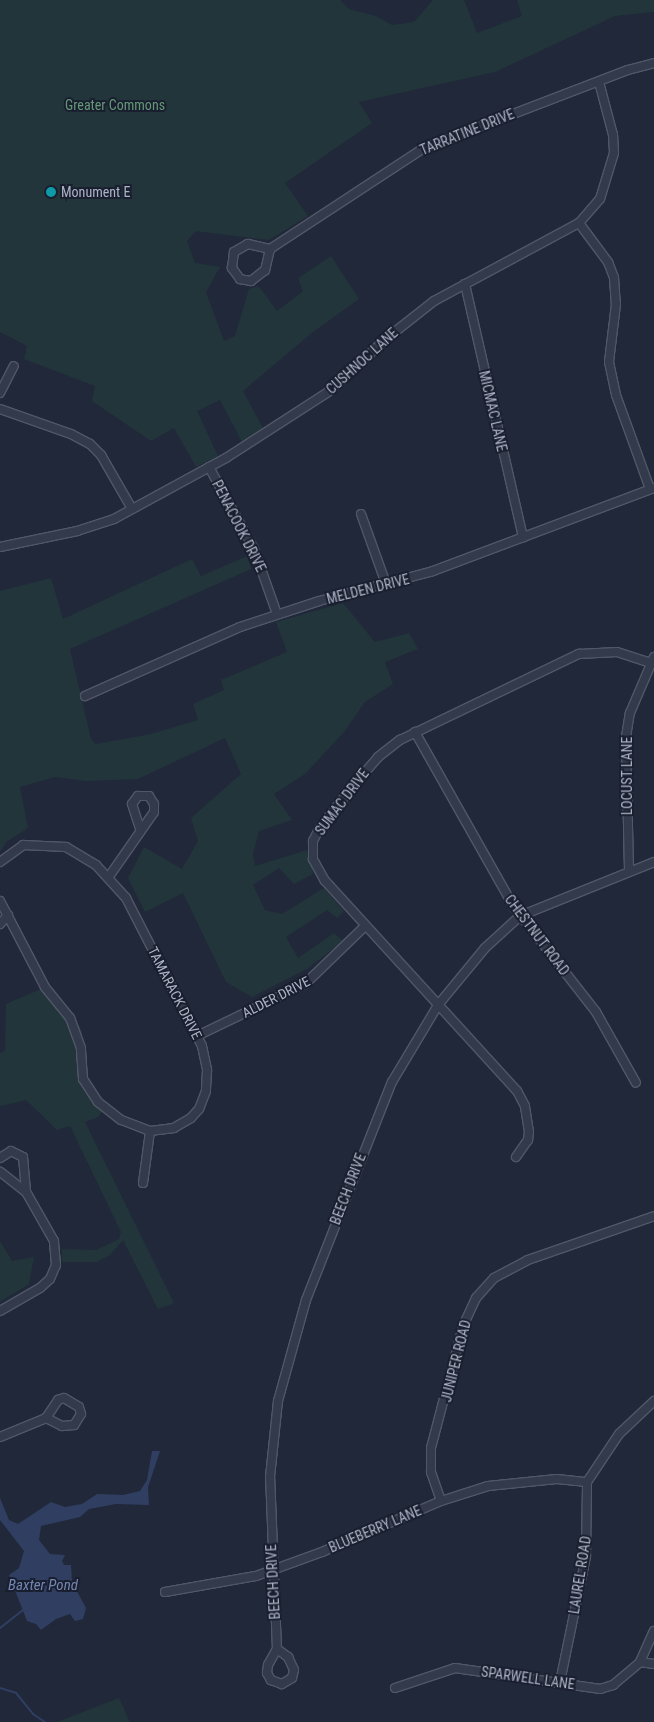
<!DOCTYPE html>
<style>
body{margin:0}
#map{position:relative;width:654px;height:1722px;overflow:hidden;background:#20283a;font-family:"Roboto Condensed",sans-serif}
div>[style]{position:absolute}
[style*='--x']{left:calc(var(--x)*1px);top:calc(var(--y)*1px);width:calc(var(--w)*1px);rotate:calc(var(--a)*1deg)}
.green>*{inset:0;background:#22353b}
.water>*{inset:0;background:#303e61}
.stream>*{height:2px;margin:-1px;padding:0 1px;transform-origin:1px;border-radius:1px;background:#303e61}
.roads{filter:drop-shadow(1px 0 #515768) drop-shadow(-1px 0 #515768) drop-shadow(0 1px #515768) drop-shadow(0 -1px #515768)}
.minor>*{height:8px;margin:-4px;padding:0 4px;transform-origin:4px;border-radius:4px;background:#333a4b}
.dots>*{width:14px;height:14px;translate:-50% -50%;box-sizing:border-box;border:2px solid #191f2f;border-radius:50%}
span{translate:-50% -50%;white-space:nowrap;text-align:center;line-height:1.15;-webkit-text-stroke:4px #191f2f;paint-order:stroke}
.park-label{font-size:14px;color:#649977}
.street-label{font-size:14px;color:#aeb4c7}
.poi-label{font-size:14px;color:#aeb4c7}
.left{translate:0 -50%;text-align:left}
.water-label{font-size:15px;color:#7486b2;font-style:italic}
</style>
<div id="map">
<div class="green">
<i style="clip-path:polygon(0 0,340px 0,349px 9px,376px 16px,392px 25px,414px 22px,433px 0,464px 0,477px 33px,522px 16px,517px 0,654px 0,654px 12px,615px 16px,495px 72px,359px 102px,372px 123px,285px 183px,308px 216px,269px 240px,196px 231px,187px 241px,195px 263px,220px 267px,206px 292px,224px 341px,235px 336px,249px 289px,257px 286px,261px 289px,277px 311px,303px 291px,298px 278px,331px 256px,359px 299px,313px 332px,243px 391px,263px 428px,242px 442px,220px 400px,197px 411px,218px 456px,196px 467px,174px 428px,151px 441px,92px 401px,95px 386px,24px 359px,27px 346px,0 332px)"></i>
<i style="clip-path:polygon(247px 556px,251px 569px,70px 649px,91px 739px,96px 744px,151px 734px,198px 720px,193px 704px,224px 690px,221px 680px,287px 652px,276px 622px,343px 603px,375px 642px,409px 633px,418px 649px,385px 662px,393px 684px,365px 702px,344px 732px,305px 774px,274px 794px,292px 820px,259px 831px,253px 854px,255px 866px,307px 850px,313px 874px,294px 884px,279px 868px,253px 885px,265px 910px,282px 914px,324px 888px,344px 911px,337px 918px,327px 910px,286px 937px,298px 958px,334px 933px,343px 941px,307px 969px,252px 997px,226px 982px,183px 893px,145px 912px,128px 878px,144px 847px,182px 869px,198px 841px,191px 818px,241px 774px,225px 738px,138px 779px,86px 781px,55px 777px,20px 787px,28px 828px,6px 842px,0 852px,0 591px,51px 578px,63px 619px,192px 559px,201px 576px)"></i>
<i style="clip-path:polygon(48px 986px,75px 1018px,82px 1031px,85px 1075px,103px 1110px,98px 1117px,85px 1122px,174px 1303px,158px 1309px,123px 1240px,110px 1255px,97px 1262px,62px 1262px,62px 1249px,96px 1250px,119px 1239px,121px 1232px,70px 1126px,57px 1130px,26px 1100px,0 1106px,0 1053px,5px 1051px,6px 1004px)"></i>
<i style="clip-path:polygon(0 1241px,12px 1261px,34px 1257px,29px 1284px,0 1302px)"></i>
<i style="clip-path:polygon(119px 1698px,130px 1722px,57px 1722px)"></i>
</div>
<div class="water">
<i style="clip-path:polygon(152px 1451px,160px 1451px,148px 1487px,149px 1505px,116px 1504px,89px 1509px,80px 1517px,41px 1526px,39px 1540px,50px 1554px,65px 1555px,62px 1561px,64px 1565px,71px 1565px,72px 1582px,86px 1608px,83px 1619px,75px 1621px,70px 1614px,56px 1619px,41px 1630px,36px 1624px,27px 1621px,9px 1575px,19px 1568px,24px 1551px,0 1520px,0 1498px,9px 1520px,18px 1524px,51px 1502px,65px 1507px,82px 1504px,97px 1494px,123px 1495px,140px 1491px,147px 1480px)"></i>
</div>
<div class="stream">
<i style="--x:0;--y:1628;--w:29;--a:-38"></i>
<i style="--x:0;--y:1688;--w:17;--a:17"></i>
<i style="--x:16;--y:1693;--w:27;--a:51"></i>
<i style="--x:33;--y:1714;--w:14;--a:34"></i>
</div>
<div class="roads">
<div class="minor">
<i style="--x:579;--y:223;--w:49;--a:53.4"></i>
<i style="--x:608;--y:262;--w:17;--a:69"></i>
<i style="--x:614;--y:278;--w:26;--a:86"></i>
<i style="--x:616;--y:304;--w:58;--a:96.9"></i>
<i style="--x:609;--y:362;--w:34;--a:78"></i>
<i style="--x:616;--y:395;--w:100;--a:70.1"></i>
<i style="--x:248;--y:244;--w:23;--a:13"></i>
<i style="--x:270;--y:249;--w:22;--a:103"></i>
<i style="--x:265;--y:270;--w:18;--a:142"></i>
<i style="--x:251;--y:281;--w:11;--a:-170"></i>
<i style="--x:240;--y:279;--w:14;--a:-126"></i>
<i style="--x:232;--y:268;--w:16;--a:-83"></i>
<i style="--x:234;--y:252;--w:16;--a:-30"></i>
<i style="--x:270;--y:249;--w:182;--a:-33.3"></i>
<i style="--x:422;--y:149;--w:221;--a:-21"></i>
<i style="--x:628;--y:70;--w:27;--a:-15"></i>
<i style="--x:465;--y:284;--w:260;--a:77.1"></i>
<i style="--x:0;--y:393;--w:30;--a:-63"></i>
<i style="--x:0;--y:409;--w:75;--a:19.4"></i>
<i style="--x:71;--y:434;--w:21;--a:28"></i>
<i style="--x:90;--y:444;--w:16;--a:45"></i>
<i style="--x:101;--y:455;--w:62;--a:60.1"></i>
<i style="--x:209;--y:467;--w:94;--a:61.2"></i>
<i style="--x:254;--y:549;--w:69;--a:70.5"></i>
<i style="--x:361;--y:514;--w:74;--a:70.3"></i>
<i style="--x:0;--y:547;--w:79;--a:-11.7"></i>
<i style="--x:77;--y:531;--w:39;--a:-18"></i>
<i style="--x:114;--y:519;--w:128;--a:-28.6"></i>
<i style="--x:226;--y:458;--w:121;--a:-32.9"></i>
<i style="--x:328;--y:392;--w:80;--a:-42.5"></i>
<i style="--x:387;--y:338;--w:60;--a:-38.2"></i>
<i style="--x:434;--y:301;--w:165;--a:-28.3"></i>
<i style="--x:579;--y:223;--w:32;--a:-49"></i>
<i style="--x:600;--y:199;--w:48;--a:-73.1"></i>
<i style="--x:614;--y:153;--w:18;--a:-93"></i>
<i style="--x:613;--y:135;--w:55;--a:-104.8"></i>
<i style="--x:85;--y:696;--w:170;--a:-24"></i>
<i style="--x:240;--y:627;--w:83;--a:-18.2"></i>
<i style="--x:319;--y:601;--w:118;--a:-14.7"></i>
<i style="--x:433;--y:571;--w:236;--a:-20.6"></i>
<i style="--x:415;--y:732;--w:201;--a:60.5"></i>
<i style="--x:514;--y:907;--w:133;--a:52"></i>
<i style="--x:596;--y:1012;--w:81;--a:60.6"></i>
<i style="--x:0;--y:862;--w:29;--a:-36"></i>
<i style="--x:23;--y:845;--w:43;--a:2.7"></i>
<i style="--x:66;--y:847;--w:35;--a:31"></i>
<i style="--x:96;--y:865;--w:45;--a:47.7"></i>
<i style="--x:126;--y:898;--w:166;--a:62.8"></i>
<i style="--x:202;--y:1046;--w:25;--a:78"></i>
<i style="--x:207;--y:1070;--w:21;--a:93"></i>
<i style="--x:206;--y:1091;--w:19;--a:111"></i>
<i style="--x:199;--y:1109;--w:12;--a:132"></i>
<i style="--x:191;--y:1118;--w:20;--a:150"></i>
<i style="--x:174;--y:1128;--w:24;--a:173"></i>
<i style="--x:150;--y:1131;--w:31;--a:-159"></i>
<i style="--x:121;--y:1120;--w:29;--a:-142"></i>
<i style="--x:98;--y:1102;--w:27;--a:-123"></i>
<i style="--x:83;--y:1079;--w:31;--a:-94"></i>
<i style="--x:81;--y:1048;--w:32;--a:-110"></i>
<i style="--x:70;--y:1018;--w:40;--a:-129"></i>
<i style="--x:45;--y:987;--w:97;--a:-117.6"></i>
<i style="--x:629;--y:870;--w:133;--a:-91.3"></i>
<i style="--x:626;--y:737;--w:24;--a:-81"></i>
<i style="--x:630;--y:713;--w:61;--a:-66.8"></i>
<i style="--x:108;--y:878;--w:80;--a:-55.1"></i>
<i style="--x:154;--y:812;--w:8;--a:-90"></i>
<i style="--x:154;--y:804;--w:9;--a:-122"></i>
<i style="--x:149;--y:796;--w:11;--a:180"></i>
<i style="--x:138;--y:796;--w:10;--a:127"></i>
<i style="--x:132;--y:804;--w:26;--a:72"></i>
<i style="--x:0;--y:924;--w:12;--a:-48"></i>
<i style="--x:199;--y:1035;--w:118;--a:-25.7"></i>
<i style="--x:305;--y:984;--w:83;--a:-44"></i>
<i style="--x:516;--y:1157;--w:21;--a:-55"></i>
<i style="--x:528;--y:1140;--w:8;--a:-83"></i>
<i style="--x:529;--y:1132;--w:26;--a:-99"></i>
<i style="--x:525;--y:1106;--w:17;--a:-118"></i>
<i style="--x:517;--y:1091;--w:285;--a:-132.4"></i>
<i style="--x:325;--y:881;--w:25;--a:-119"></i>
<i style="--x:313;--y:859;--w:18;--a:-90"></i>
<i style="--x:313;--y:841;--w:16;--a:-63"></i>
<i style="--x:320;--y:827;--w:63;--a:-50.8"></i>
<i style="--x:360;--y:778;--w:28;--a:-49"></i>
<i style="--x:378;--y:757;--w:28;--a:-38"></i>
<i style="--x:400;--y:740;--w:199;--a:-25.7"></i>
<i style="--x:579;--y:654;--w:38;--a:-3"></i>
<i style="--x:617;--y:652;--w:36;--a:18"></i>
<i style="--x:0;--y:1158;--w:13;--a:-32"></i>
<i style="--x:11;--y:1151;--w:13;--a:27"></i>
<i style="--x:23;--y:1157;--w:35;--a:85"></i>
<i style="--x:26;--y:1192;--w:33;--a:-142"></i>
<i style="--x:143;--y:1183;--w:52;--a:-82.3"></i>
<i style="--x:0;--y:1311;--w:46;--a:-29.9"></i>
<i style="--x:40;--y:1288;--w:13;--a:-42"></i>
<i style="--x:50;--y:1279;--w:15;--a:-67"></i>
<i style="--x:56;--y:1265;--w:24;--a:-95"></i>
<i style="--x:54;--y:1241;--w:56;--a:-119.7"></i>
<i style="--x:64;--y:1398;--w:17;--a:31"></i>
<i style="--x:79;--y:1407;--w:7;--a:74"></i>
<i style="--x:81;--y:1414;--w:13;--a:122"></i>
<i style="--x:74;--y:1425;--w:12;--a:175"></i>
<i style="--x:62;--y:1426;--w:18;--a:-153"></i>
<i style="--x:46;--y:1418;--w:22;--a:-56"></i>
<i style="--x:58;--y:1400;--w:6;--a:-18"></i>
<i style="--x:0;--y:1437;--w:50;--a:-22.4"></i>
<i style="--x:441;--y:1501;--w:31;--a:-109"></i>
<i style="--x:431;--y:1472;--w:24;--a:-90"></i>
<i style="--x:431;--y:1448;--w:126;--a:-75.3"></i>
<i style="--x:463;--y:1326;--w:31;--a:-65"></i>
<i style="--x:476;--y:1298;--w:27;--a:-48"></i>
<i style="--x:494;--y:1278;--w:38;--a:-28"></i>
<i style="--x:528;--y:1260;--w:133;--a:-19.2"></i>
<i style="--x:165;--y:1592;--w:92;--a:-10"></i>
<i style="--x:256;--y:1576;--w:70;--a:-20"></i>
<i style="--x:322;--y:1552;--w:129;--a:-23.2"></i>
<i style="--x:441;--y:1501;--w:49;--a:-17.7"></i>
<i style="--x:488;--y:1486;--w:69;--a:-5.8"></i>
<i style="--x:557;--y:1479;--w:30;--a:6"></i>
<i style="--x:277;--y:1649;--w:172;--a:-92.3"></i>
<i style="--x:270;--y:1477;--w:76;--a:-84"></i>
<i style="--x:278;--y:1401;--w:105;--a:-74.5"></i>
<i style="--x:306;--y:1300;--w:234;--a:-68.5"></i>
<i style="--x:392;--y:1082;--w:90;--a:-59.1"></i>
<i style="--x:438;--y:1005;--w:74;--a:-50.5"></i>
<i style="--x:485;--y:948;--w:47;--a:-42.4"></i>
<i style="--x:520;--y:916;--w:144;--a:-21.9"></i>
<i style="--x:277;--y:1649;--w:14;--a:36"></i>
<i style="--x:288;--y:1657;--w:14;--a:65"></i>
<i style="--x:294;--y:1670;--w:8;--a:104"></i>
<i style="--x:292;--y:1678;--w:12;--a:149"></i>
<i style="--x:282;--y:1684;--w:12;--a:-160"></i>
<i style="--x:271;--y:1680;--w:8;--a:-120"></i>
<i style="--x:267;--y:1673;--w:8;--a:-83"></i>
<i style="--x:268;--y:1665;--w:18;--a:-61"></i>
<i style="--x:640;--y:1662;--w:34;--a:-66"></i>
<i style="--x:560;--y:1682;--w:129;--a:-78.3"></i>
<i style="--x:586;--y:1556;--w:74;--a:-89.2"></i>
<i style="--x:587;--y:1482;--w:58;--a:-56.3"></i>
<i style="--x:619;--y:1434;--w:48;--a:-43.3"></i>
<i style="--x:395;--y:1688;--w:63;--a:-18.4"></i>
<i style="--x:455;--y:1668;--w:147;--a:8.2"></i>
<i style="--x:600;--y:1689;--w:14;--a:-17"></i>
<i style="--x:613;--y:1685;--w:35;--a:-40"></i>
<i style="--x:640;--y:1662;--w:14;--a:8"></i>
</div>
</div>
<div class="dots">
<i style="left:51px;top:192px;background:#0f9aa8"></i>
</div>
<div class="park-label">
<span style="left:115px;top:105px">Greater Commons</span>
</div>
<div class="street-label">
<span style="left:467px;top:132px;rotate:-22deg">TARRATINE DRIVE</span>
<span style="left:362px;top:361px;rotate:-42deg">CUSHNOC LANE</span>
<span style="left:493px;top:411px;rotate:77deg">MICMAC LANE</span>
<span style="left:239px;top:526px;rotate:63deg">PENACOOK DRIVE</span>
<span style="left:368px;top:589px;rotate:-14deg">MELDEN DRIVE</span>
<span style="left:627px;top:776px;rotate:-90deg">LOCUST LANE</span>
<span style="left:342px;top:802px;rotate:-53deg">SUMAC DRIVE</span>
<span style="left:537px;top:935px;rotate:53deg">CHESTNUT ROAD</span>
<span style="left:175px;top:993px;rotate:63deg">TAMARACK DRIVE</span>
<span style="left:276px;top:997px;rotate:-27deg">ALDER DRIVE</span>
<span style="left:348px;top:1189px;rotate:-69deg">BEECH DRIVE</span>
<span style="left:456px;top:1361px;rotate:-76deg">JUNIPER ROAD</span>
<span style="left:375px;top:1529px;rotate:-23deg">BLUEBERRY LANE</span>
<span style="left:580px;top:1575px;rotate:-81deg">LAUREL ROAD</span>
<span style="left:273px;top:1582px;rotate:-93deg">BEECH DRIVE</span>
<span style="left:528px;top:1678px;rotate:8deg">SPARWELL LANE</span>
</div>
<div class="poi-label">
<span class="left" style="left:61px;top:192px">Monument E</span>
</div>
<div class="water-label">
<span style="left:43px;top:1586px">Baxter Pond</span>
</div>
</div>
